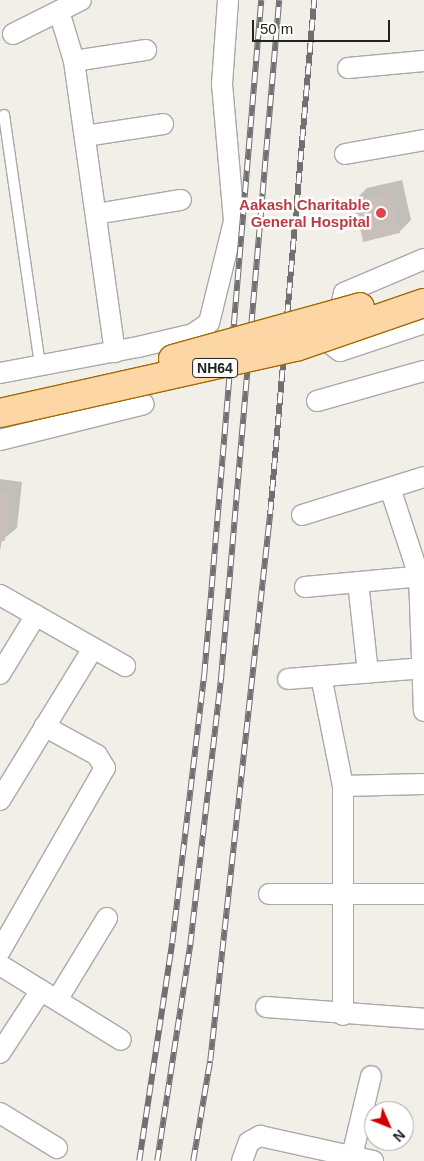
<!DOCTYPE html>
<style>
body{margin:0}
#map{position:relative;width:424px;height:1161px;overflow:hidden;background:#f2efe9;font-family:Helvetica,sans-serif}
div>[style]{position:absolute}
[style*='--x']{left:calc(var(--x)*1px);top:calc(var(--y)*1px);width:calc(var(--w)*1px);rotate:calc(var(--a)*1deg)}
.shadow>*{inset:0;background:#0003}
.building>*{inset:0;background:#c7bfb8;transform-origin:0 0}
.roads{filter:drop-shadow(1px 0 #a9a9a9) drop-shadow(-1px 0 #a9a9a9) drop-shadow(0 1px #a9a9a9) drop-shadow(0 -1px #a9a9a9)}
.lane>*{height:10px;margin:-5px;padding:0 5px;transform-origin:5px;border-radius:5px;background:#fff}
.street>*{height:20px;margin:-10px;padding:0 10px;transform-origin:10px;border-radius:10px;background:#fff}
.rail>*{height:5.5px;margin-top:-2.75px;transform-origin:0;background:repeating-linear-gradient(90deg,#fff 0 11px,#707070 0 22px);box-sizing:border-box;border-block:1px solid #707070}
.bridges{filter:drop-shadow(1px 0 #a06b00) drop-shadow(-1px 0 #a06b00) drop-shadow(0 1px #a06b00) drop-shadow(0 -1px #a06b00)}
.primary-bridge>*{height:28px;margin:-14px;padding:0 14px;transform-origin:14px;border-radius:14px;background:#fcd6a4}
.dots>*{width:14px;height:14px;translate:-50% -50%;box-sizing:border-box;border:2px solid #fff;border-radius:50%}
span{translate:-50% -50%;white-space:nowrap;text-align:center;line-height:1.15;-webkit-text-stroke:5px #fff;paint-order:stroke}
.shield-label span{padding:1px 4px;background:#fff;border:1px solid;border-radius:4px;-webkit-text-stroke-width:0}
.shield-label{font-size:14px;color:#222;font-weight:700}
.health-label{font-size:15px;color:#be3a42;font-weight:700}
.right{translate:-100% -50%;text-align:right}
.north{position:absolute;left:364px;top:1101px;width:50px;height:50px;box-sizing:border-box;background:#fff;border:1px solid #a7a7a7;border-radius:50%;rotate:134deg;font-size:14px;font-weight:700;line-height:20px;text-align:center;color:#222}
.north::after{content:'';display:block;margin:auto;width:18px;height:22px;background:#d40000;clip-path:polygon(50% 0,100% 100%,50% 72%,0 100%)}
.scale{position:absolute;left:252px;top:20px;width:138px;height:22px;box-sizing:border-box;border:2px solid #222;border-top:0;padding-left:6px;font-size:15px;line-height:18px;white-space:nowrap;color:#222;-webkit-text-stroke:4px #fff;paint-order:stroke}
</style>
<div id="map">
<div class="shadow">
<i style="clip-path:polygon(402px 180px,411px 220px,399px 232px,355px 200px,367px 188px)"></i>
<i style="clip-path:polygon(0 479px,22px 482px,17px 528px,2px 540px,0 551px)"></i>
</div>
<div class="building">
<i style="left:390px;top:192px;width:42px;height:38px;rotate:76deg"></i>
<i style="clip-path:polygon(0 492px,11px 494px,5px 541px,0 541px)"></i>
</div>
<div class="roads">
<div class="lane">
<i style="--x:4;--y:115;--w:254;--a:81.8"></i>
</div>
<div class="street">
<i style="--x:59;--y:11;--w:52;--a:73.3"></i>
<i style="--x:74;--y:61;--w:294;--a:82"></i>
<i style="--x:13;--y:34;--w:76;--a:-26.6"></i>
<i style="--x:74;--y:61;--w:73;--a:-8.7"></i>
<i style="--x:348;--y:68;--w:76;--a:-5.3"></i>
<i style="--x:85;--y:136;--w:79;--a:-8.7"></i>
<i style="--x:345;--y:154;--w:80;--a:-10"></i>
<i style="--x:96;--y:214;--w:86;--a:-9.4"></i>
<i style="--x:424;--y:259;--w:87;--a:157"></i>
<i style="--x:344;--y:293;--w:53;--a:103"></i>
<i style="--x:332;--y:345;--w:10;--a:37"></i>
<i style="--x:340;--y:351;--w:89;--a:-18.4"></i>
<i style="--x:0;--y:373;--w:140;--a:-10.7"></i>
<i style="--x:138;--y:347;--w:57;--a:-13.3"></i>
<i style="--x:193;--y:334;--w:19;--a:-35"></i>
<i style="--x:209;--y:323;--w:105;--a:-76.2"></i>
<i style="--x:234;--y:221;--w:138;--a:-95"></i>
<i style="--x:222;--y:84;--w:84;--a:-85.9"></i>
<i style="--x:317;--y:401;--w:111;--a:-15.7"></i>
<i style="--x:0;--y:440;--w:148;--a:-14"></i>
<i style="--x:390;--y:488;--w:93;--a:71.8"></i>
<i style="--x:419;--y:576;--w:135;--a:87.9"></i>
<i style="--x:302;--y:515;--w:128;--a:-17.3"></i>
<i style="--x:358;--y:582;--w:91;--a:83.7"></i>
<i style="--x:305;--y:587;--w:120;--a:-5.3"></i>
<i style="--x:0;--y:595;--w:144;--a:29.6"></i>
<i style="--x:0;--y:674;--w:69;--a:-58.6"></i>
<i style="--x:321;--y:676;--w:112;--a:78.7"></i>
<i style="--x:343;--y:786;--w:229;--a:90"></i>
<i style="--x:288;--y:679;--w:136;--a:-4.6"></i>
<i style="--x:343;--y:786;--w:81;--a:-1.4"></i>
<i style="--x:0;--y:800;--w:178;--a:-58.5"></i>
<i style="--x:269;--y:894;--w:155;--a:0"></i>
<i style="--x:0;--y:951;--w:211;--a:-60.2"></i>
<i style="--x:105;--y:768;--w:15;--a:-122"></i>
<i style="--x:97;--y:755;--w:60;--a:-151.3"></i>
<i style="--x:0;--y:965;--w:142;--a:31.8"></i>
<i style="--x:57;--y:1000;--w:96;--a:-58.6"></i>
<i style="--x:266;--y:1007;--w:158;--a:4.3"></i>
<i style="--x:0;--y:1053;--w:75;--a:-56.9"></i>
<i style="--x:0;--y:1113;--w:67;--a:31.6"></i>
<i style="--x:352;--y:1156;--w:82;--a:-76.6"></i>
<i style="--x:242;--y:1161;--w:20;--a:-70"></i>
<i style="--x:249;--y:1142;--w:13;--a:-29"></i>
<i style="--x:260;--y:1136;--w:116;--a:12.5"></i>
</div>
</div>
<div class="rail">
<i style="--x:139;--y:1161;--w:220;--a:-81.4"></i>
<i style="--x:172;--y:943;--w:270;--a:-83.2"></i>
<i style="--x:204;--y:675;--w:677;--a:-85.17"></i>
<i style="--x:157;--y:1161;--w:219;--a:-81.3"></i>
<i style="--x:190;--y:945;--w:271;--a:-83.4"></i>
<i style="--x:221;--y:676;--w:678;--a:-85.1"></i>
<i style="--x:193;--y:1161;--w:101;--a:-80.4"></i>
<i style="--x:210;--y:1061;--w:551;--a:-83.75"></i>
<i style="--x:270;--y:513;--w:515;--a:-85.1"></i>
</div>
<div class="bridges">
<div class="primary-bridge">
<i style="--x:173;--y:359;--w:194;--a:-15.5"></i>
<i style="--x:0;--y:413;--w:303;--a:-12.6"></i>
<i style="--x:296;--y:347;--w:135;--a:-19"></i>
</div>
</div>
<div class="dots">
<i style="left:381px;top:213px;background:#e0444e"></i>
</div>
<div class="shield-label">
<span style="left:215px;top:368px">NH64</span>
</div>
<div class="health-label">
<span class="right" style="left:370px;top:213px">Aakash Charitable<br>General Hospital</span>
</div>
<div class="north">N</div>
<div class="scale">50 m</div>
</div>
